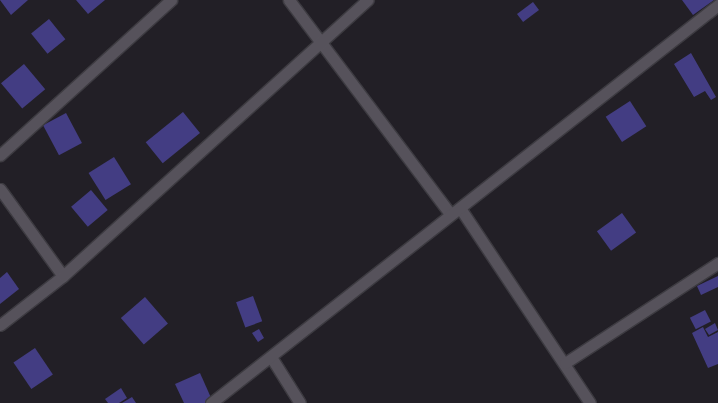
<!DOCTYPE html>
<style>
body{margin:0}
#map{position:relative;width:718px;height:403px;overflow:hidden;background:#221f26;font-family:Literata,serif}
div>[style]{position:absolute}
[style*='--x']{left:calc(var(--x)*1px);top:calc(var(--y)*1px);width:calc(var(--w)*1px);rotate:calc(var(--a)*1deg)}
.building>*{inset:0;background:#433d83;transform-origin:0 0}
.roads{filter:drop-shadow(1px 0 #3d3b41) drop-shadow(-1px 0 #3d3b41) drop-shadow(0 1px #3d3b41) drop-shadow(0 -1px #3d3b41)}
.minor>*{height:11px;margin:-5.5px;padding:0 5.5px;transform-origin:5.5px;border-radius:5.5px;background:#56525b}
span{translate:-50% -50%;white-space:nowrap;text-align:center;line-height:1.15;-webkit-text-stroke:3px #18161c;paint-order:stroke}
</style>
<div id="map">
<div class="building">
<i style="clip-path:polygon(0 0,28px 0,11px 15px)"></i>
<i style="clip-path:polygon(76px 0,105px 0,88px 14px)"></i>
<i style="clip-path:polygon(682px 0,714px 0,693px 15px)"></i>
<i style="left:533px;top:2px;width:10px;height:20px;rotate:53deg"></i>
<i style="left:49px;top:19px;width:26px;height:23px;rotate:51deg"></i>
<i style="clip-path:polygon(691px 53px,716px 97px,711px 100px,705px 91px,694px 97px,674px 64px)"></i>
<i style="left:24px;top:64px;width:33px;height:30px;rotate:50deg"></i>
<i style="left:630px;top:101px;width:30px;height:29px;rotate:57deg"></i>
<i style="left:183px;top:112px;width:27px;height:48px;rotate:51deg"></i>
<i style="left:66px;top:113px;width:34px;height:26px;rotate:62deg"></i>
<i style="left:114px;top:157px;width:32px;height:30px;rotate:58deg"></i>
<i style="left:91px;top:190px;width:26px;height:26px;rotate:50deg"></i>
<i style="left:622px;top:213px;width:24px;height:31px;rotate:54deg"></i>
<i style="clip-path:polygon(7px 272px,19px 289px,0 304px,0 278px)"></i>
<i style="clip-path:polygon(718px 276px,718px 287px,701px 295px,697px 286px)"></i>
<i style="left:253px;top:296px;width:27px;height:18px;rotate:70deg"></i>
<i style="left:145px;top:297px;width:35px;height:32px;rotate:49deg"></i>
<i style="left:705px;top:310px;width:13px;height:17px;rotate:63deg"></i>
<i style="clip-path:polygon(715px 323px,718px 330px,709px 335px,705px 329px)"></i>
<i style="clip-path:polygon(703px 327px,708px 337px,706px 338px,718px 332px,718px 364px,708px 368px,692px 333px)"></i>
<i style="clip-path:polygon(259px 329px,264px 338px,258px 342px,252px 333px)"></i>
<i style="left:35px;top:348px;width:32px;height:26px;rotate:56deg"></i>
<i style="clip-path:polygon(200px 373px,212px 400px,206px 403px,184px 403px,175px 384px)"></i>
<i style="clip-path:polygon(121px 388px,127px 398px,119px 403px,108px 403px,105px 399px)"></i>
<i style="clip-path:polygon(132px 397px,136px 403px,122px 403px)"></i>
</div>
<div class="roads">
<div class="minor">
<i style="--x:289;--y:0;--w:268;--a:53"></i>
<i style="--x:0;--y:155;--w:231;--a:-42.2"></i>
<i style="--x:0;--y:189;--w:107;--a:54.1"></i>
<i style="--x:460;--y:208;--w:234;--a:56.3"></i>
<i style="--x:0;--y:325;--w:80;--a:-37.9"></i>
<i style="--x:63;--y:276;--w:411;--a:-42.2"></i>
<i style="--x:271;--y:357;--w:54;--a:57.8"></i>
<i style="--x:565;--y:363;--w:183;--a:-33.2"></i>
<i style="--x:211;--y:403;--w:645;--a:-38.13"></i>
</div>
</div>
</div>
